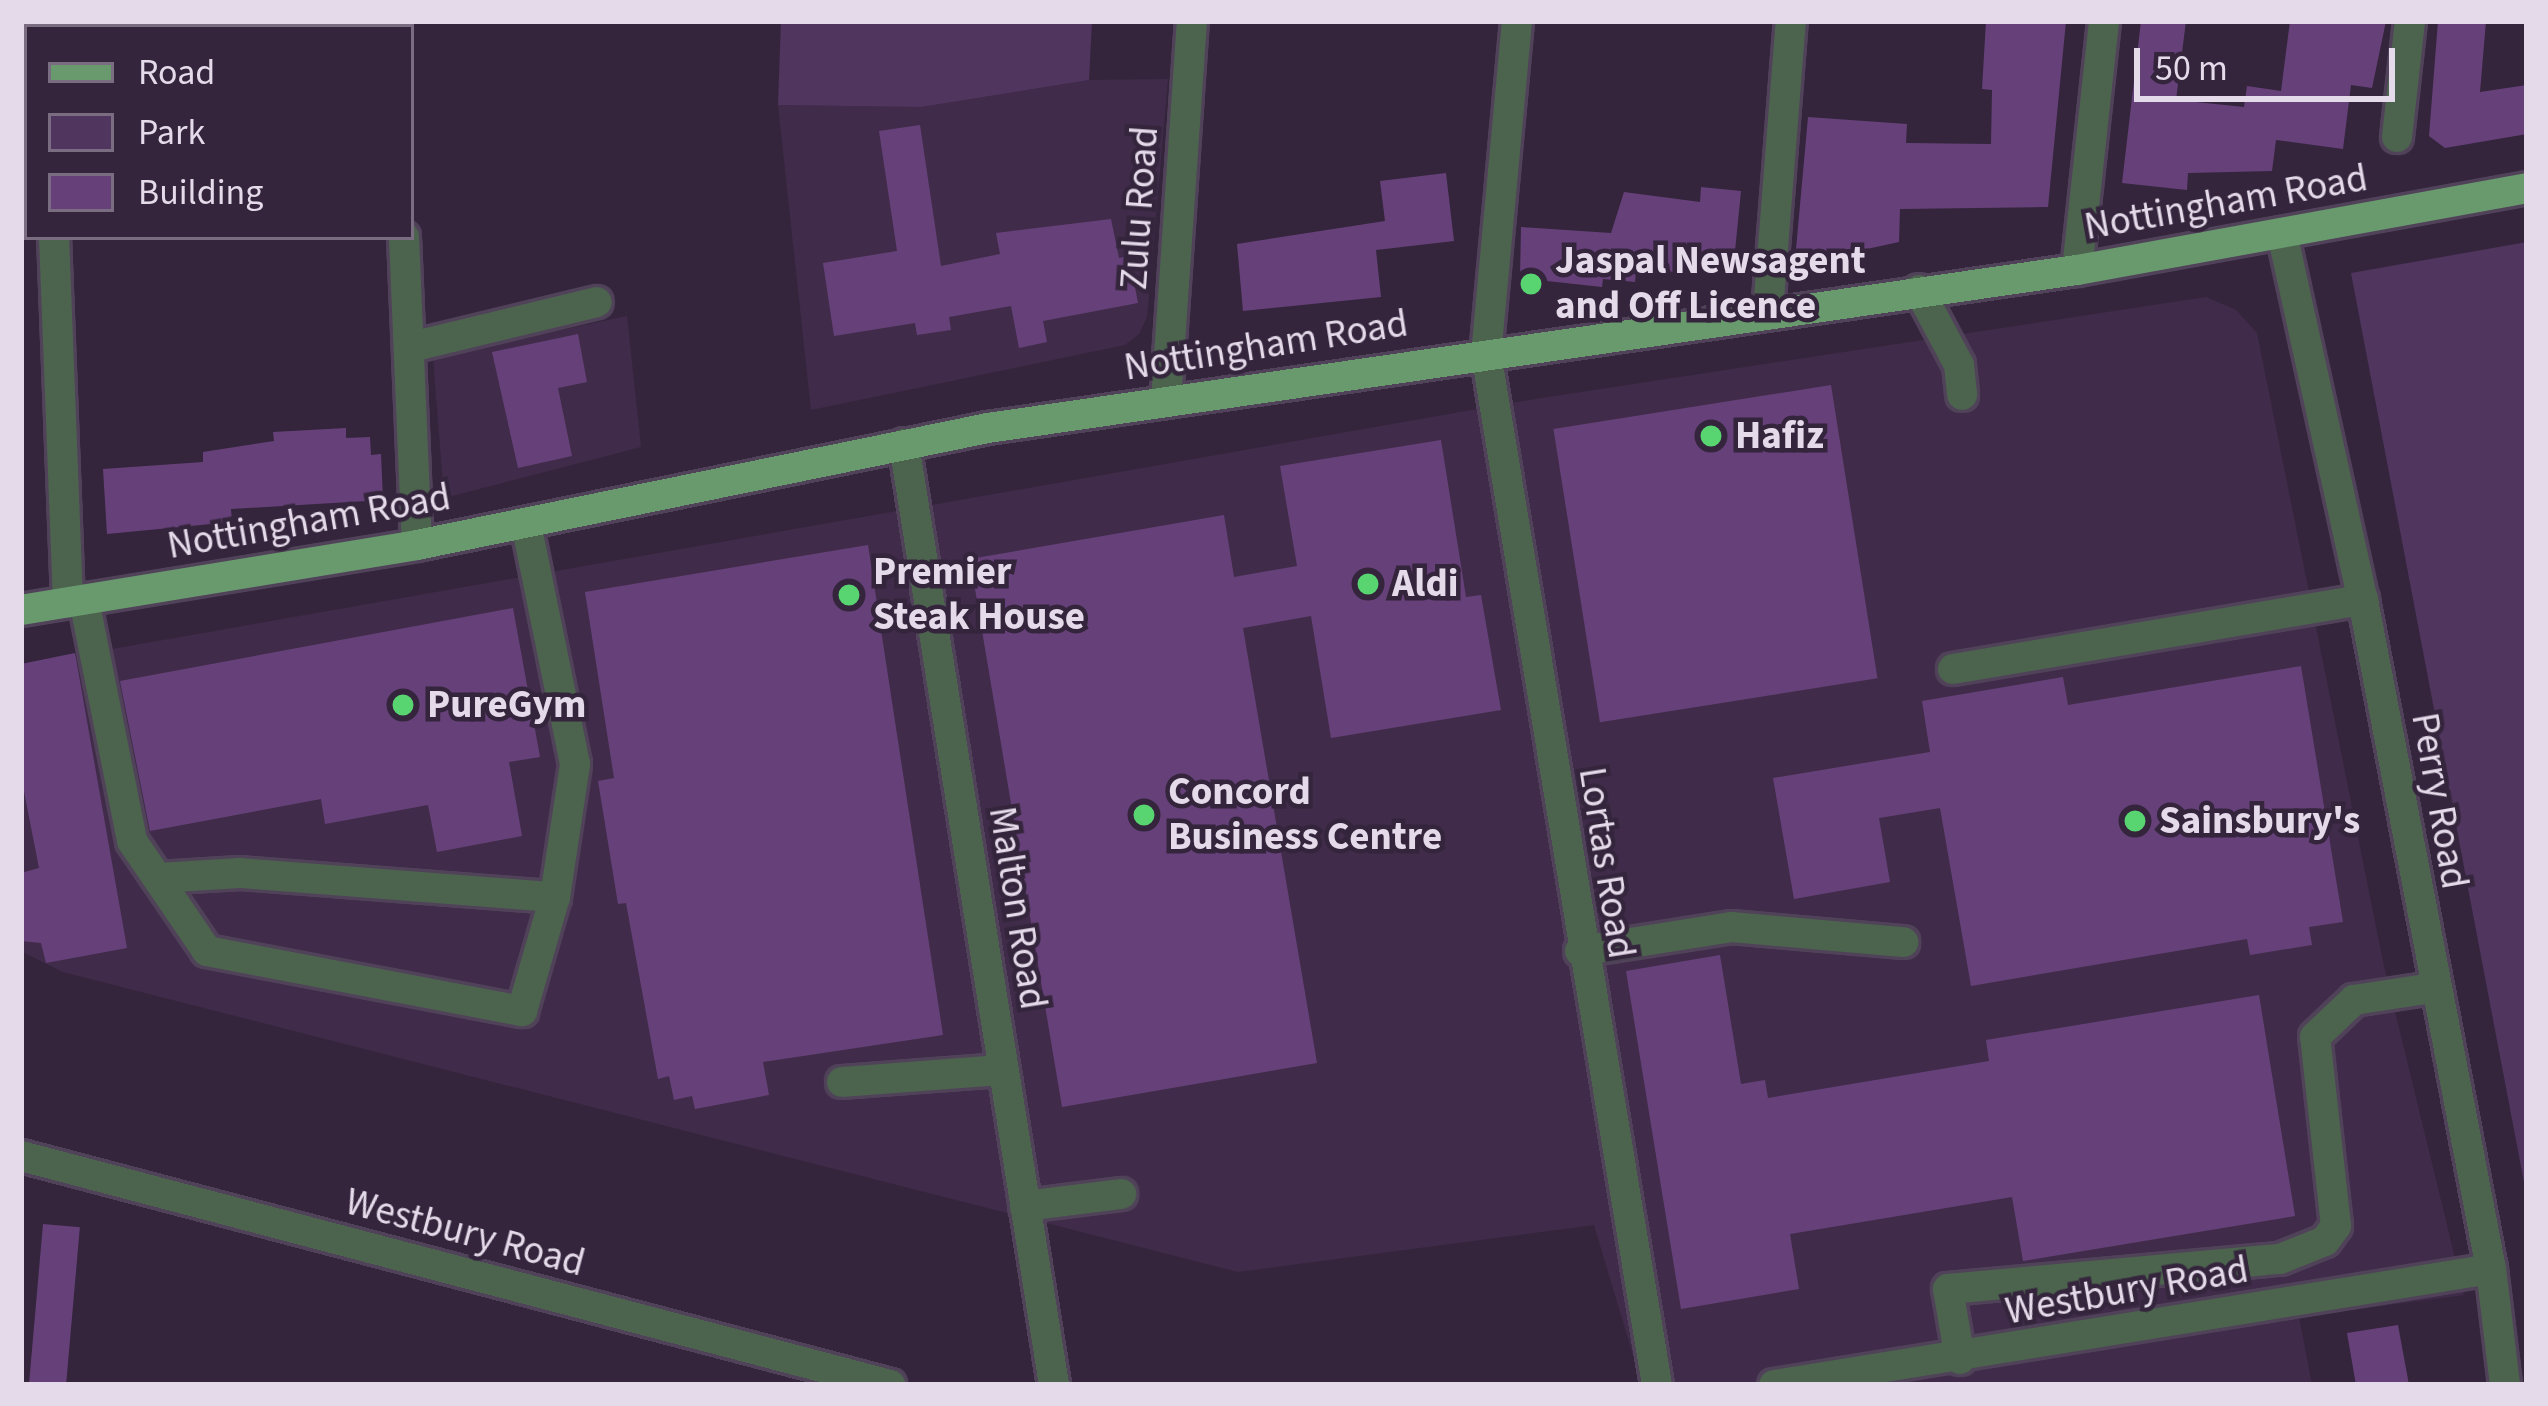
<!DOCTYPE html>
<style>
body{margin:0}
#map{position:relative;width:2548px;height:1406px;overflow:hidden;background:#34253d;font-family:"Source Sans 3",sans-serif}
div>[style]{position:absolute}
[style*='--x']{left:calc(var(--x)*1px);top:calc(var(--y)*1px);width:calc(var(--w)*1px);rotate:calc(var(--a)*1deg)}
.built>*{inset:0;background:#402c4a}
.green>*{inset:0;background:#50355e}
.building>*{inset:0;background:#664179;transform-origin:0 0}
.roads{filter:drop-shadow(3px 0 #504259) drop-shadow(-3px 0 #504259) drop-shadow(0 3px #504259) drop-shadow(0 -3px #504259)}
.minor>*{height:30px;margin:-15px;padding:0 15px;transform-origin:15px;border-radius:15px;background:#4c644e}
.major>*{height:30px;margin:-15px;padding:0 15px;transform-origin:15px;border-radius:15px;background:#699a6e}
.dots>*{width:33px;height:33px;translate:-50% -50%;box-sizing:border-box;border:6px solid #34253d;border-radius:50%}
span{translate:-50% -50%;white-space:nowrap;text-align:center;line-height:1.15;-webkit-text-stroke:9px #34253d;paint-order:stroke}
.street-label{font-size:39px;color:#e4dae9}
.poi-label{font-size:39px;color:#e4dae9;font-weight:700}
.left{translate:0 -50%;text-align:left}
.frame{position:absolute;inset:0;border:24px solid #e4dae9;pointer-events:none}
.legend{position:absolute;left:24px;top:24px;width:390px;height:216px;box-sizing:border-box;background:#34253d;border:3px solid #7a6d82;margin:0;padding:15px 21px;list-style:none;font-size:36px;color:#e4dae9}
.legend li{display:flex;align-items:center;gap:24px;height:60px}
.legend b{width:60px;border:3px solid #7a6d82}
.scale{position:absolute;left:2134px;top:48px;width:261px;height:54px;box-sizing:border-box;border:6px solid #e4dae9;border-top:0;padding-left:15px;font-size:36px;line-height:42px;white-space:nowrap;color:#e4dae9;-webkit-text-stroke:9px #34253d;paint-order:stroke}
</style>
<div id="map">
<div class="built">
<i style="clip-path:polygon(1168px 79px,1147px 317px,1139px 334px,1125px 345px,811px 410px,778px 105px,921px 107px,1089px 80px)"></i>
<i style="clip-path:polygon(2206px 297px,2236px 310px,2257px 333px,2383px 962px,2464px 1295px,2299px 1317px,2312px 1385px,1642px 1385px,1594px 1225px,1238px 1272px,63px 972px,21px 951px,21px 665px,1535px 399px)"></i>
<i style="clip-path:polygon(627px 316px,641px 447px,444px 498px,433px 357px)"></i>
</div>
<div class="green">
<i style="clip-path:polygon(781px 21px,1092px 21px,1089px 80px,921px 107px,778px 105px)"></i>
<i style="clip-path:polygon(2527px 242px,2527px 1198px,2351px 273px)"></i>
</div>
<div class="building">
<i style="clip-path:polygon(1986px 21px,2066px 21px,2048px 207px,1900px 209px,1899px 242px,1807px 262px,1796px 249px,1808px 117px,1907px 124px,1906px 143px,1991px 144px,1992px 90px,1982px 89px)"></i>
<i style="clip-path:polygon(2141px 21px,2186px 21px,2176px 100px,2244px 107px,2247px 86px,2281px 91px,2290px 21px,2386px 21px,2372px 88px,2351px 85px,2343px 149px,2276px 140px,2272px 171px,2188px 173px,2187px 190px,2122px 183px)"></i>
<i style="clip-path:polygon(2438px 21px,2486px 21px,2480px 92px,2527px 85px,2527px 134px,2445px 148px,2429px 136px)"></i>
<i style="clip-path:polygon(920px 125px,941px 266px,1000px 254px,996px 233px,1111px 219px,1119px 258px,1129px 256px,1138px 303px,1043px 321px,1047px 342px,1019px 348px,1011px 306px,949px 317px,951px 330px,917px 335px,915px 323px,834px 336px,823px 263px,897px 251px,879px 131px)"></i>
<i style="clip-path:polygon(1446px 173px,1454px 241px,1376px 250px,1381px 297px,1243px 311px,1237px 244px,1385px 221px,1380px 181px)"></i>
<i style="clip-path:polygon(1701px 187px,1741px 191px,1733px 271px,1636px 272px,1635px 282px,1603px 279px,1602px 287px,1520px 278px,1521px 227px,1611px 233px,1624px 192px,1700px 202px)"></i>
<i style="clip-path:polygon(578px 334px,587px 382px,558px 388px,572px 456px,518px 468px,492px 352px)"></i>
<i style="left:1831px;top:385px;width:297px;height:281px;rotate:81deg"></i>
<i style="clip-path:polygon(346px 428px,346px 438px,370px 437px,371px 455px,381px 454px,383px 500px,231px 509px,232px 522px,107px 534px,103px 469px,203px 462px,203px 452px,274px 441px,273px 432px)"></i>
<i style="clip-path:polygon(1441px 440px,1466px 597px,1481px 595px,1501px 710px,1331px 738px,1311px 616px,1243px 628px,1317px 1063px,1062px 1107px,970px 559px,1224px 515px,1234px 577px,1297px 566px,1280px 466px)"></i>
<i style="clip-path:polygon(868px 545px,943px 1035px,763px 1062px,769px 1095px,695px 1109px,692px 1096px,674px 1100px,669px 1076px,658px 1079px,626px 903px,618px 904px,598px 781px,614px 778px,585px 592px)"></i>
<i style="clip-path:polygon(513px 608px,540px 757px,509px 762px,522px 836px,437px 852px,428px 805px,325px 824px,321px 799px,150px 831px,120px 681px)"></i>
<i style="clip-path:polygon(75px 653px,127px 948px,46px 963px,41px 943px,21px 941px,21px 873px,39px 868px,21px 776px,21px 664px)"></i>
<i style="clip-path:polygon(2301px 666px,2343px 922px,2309px 927px,2312px 945px,2250px 955px,2247px 939px,1971px 986px,1940px 808px,1879px 818px,1890px 882px,1794px 899px,1773px 778px,1930px 752px,1922px 701px,2063px 677px,2068px 705px)"></i>
<i style="clip-path:polygon(1720px 955px,1741px 1084px,1765px 1080px,1768px 1098px,1989px 1061px,1986px 1040px,2259px 995px,2295px 1216px,2023px 1261px,2012px 1197px,1790px 1234px,1799px 1289px,1681px 1309px,1626px 971px)"></i>
<i style="left:43px;top:1224px;width:37px;height:161px;rotate:5deg"></i>
<i style="clip-path:polygon(2398px 1325px,2409px 1385px,2356px 1385px,2347px 1333px)"></i>
</div>
<div class="roads">
<div class="minor">
<i style="--x:44;--y:21;--w:6;--a:81"></i>
<i style="--x:390;--y:21;--w:6;--a:90"></i>
<i style="--x:1517;--y:21;--w:333;--a:95.3"></i>
<i style="--x:1486;--y:353;--w:1046;--a:80.59"></i>
<i style="--x:99;--y:27;--w:147;--a:-2.3"></i>
<i style="--x:2397;--y:137;--w:117;--a:-83.6"></i>
<i style="--x:2282;--y:233;--w:376;--a:77.6"></i>
<i style="--x:2363;--y:600;--w:681;--a:79.17"></i>
<i style="--x:2491;--y:1269;--w:117;--a:83.1"></i>
<i style="--x:54;--y:237;--w:366;--a:87.8"></i>
<i style="--x:404;--y:237;--w:308;--a:87.6"></i>
<i style="--x:2077;--y:270;--w:250;--a:-83.8"></i>
<i style="--x:1919;--y:290;--w:85;--a:61.9"></i>
<i style="--x:1959;--y:365;--w:30;--a:84"></i>
<i style="--x:1768;--y:311;--w:291;--a:-85.5"></i>
<i style="--x:411;--y:347;--w:191;--a:-13.6"></i>
<i style="--x:1166;--y:401;--w:381;--a:-86.1"></i>
<i style="--x:904;--y:444;--w:953;--a:80.94"></i>
<i style="--x:84;--y:600;--w:246;--a:78.7"></i>
<i style="--x:132;--y:841;--w:133;--a:55.7"></i>
<i style="--x:207;--y:951;--w:321;--a:10.8"></i>
<i style="--x:522;--y:1011;--w:119;--a:-73.9"></i>
<i style="--x:555;--y:897;--w:134;--a:-81.4"></i>
<i style="--x:575;--y:764;--w:246;--a:-101.5"></i>
<i style="--x:1953;--y:669;--w:416;--a:-9.6"></i>
<i style="--x:158;--y:878;--w:82;--a:-3.5"></i>
<i style="--x:240;--y:873;--w:316;--a:4.4"></i>
<i style="--x:1580;--y:951;--w:153;--a:-9"></i>
<i style="--x:1731;--y:927;--w:173;--a:5"></i>
<i style="--x:842;--y:1082;--w:161;--a:-4.3"></i>
<i style="--x:21;--y:1156;--w:899;--a:14.76"></i>
<i style="--x:1025;--y:1206;--w:97;--a:-7.1"></i>
<i style="--x:1960;--y:1359;--w:71;--a:-99.7"></i>
<i style="--x:1948;--y:1289;--w:333;--a:-5.2"></i>
<i style="--x:2280;--y:1259;--w:48;--a:-21.8"></i>
<i style="--x:2325;--y:1241;--w:19;--a:-54"></i>
<i style="--x:2336;--y:1226;--w:190;--a:-96.3"></i>
<i style="--x:2315;--y:1037;--w:54;--a:-43.5"></i>
<i style="--x:2354;--y:1000;--w:79;--a:-8.7"></i>
<i style="--x:1774;--y:1385;--w:726;--a:-9.19"></i>
</div>
<div class="major">
<i style="--x:21;--y:610;--w:401;--a:-9.3"></i>
<i style="--x:417;--y:545;--w:583;--a:-11.58"></i>
<i style="--x:988;--y:428;--w:1100;--a:-8.26"></i>
<i style="--x:2077;--y:270;--w:457;--a:-10.3"></i>
</div>
</div>
<div class="dots">
<i style="left:1531px;top:284px;background:#58d570"></i>
<i style="left:1711px;top:436px;background:#58d570"></i>
<i style="left:1368px;top:584px;background:#58d570"></i>
<i style="left:849px;top:595px;background:#58d570"></i>
<i style="left:403px;top:705px;background:#58d570"></i>
<i style="left:1144px;top:815px;background:#58d570"></i>
<i style="left:2135px;top:821px;background:#58d570"></i>
</div>
<div class="street-label">
<span style="left:2226px;top:203px;rotate:-10deg">Nottingham Road</span>
<span style="left:1140px;top:208px;rotate:-86deg">Zulu Road</span>
<span style="left:1266px;top:346px;rotate:-9deg">Nottingham Road</span>
<span style="left:309px;top:522px;rotate:-10deg">Nottingham Road</span>
<span style="left:2439px;top:801px;rotate:80deg">Perry Road</span>
<span style="left:1606px;top:863px;rotate:81deg">Lortas Road</span>
<span style="left:1017px;top:908px;rotate:81deg">Malton Road</span>
<span style="left:465px;top:1233px;rotate:15deg">Westbury Road</span>
<span style="left:2127px;top:1291px;rotate:-10deg">Westbury Road</span>
</div>
<div class="poi-label">
<span class="left" style="left:1555px;top:284px">Jaspal Newsagent<br>and Off Licence</span>
<span class="left" style="left:1735px;top:436px">Hafiz</span>
<span class="left" style="left:873px;top:595px">Premier<br>Steak House</span>
<span class="left" style="left:1392px;top:584px">Aldi</span>
<span class="left" style="left:427px;top:705px">PureGym</span>
<span class="left" style="left:1168px;top:815px">Concord<br>Business Centre</span>
<span class="left" style="left:2159px;top:821px">Sainsbury's</span>
</div>
<div class="frame"></div>
<ul class="legend">
<li><b style="height:15px;background:#699a6e"></b>Road</li>
<li><b style="height:33px;background:#50355e"></b>Park</li>
<li><b style="height:33px;background:#664179"></b>Building</li>
</ul>
<div class="scale">50 m</div>
</div>
